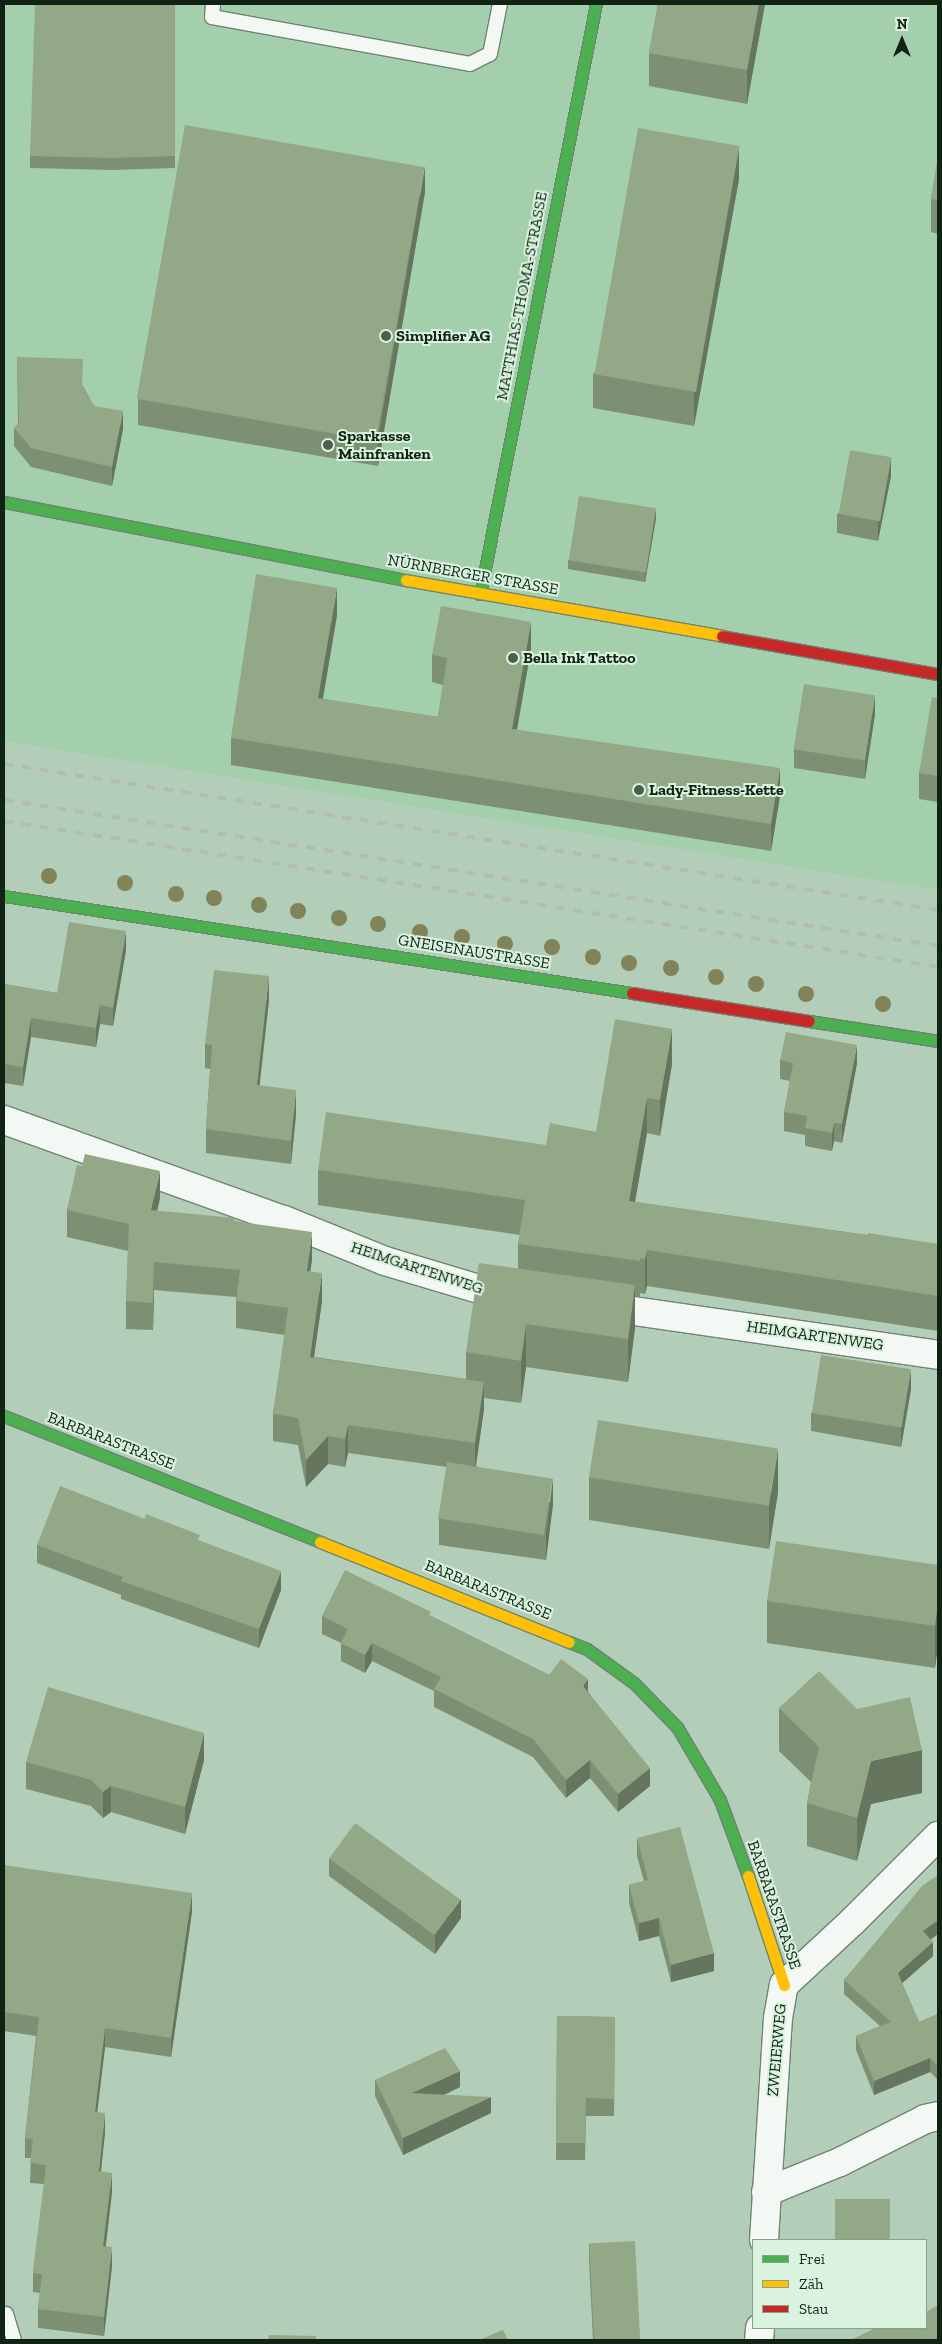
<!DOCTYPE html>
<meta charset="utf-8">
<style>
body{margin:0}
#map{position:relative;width:942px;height:2344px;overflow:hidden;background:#b3ceb8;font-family:"Zilla Slab",serif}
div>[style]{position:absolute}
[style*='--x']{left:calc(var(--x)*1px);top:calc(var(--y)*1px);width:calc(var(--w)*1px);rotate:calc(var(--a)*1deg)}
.built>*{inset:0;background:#a4cfac}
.roads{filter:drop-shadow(1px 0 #6f8373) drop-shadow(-1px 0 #6f8373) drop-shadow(0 1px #6f8373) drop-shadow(0 -1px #6f8373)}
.lane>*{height:14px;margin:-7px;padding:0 7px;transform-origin:7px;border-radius:7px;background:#f4f8f4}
.street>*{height:28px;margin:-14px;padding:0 14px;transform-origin:14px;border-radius:14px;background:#f4f8f4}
.fast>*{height:11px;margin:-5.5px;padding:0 5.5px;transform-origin:5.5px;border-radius:5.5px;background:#4caf50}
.slow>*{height:11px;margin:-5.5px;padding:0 5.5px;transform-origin:5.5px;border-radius:5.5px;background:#ffc107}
.jam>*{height:11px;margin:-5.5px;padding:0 5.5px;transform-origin:5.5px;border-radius:5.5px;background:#c62828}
.rail>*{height:4px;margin-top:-2px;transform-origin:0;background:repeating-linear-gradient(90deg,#b4bab5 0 9px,transparent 0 18px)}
.trees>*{width:16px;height:16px;margin:-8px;border-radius:50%;background:#818359}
.wall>*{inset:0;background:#7e9074}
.shaded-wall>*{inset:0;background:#66765e}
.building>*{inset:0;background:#92a887;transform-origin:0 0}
.dots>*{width:14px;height:14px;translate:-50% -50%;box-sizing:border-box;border:2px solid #daf3de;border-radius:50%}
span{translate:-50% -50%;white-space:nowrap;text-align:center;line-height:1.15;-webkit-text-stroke:4px #daf3de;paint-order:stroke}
.street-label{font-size:16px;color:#102314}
.poi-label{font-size:16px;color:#102314;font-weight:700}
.left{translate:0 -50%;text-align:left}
.frame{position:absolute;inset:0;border:5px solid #102314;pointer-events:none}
.legend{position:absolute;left:752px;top:2239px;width:175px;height:90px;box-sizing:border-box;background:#daf3de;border:1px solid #89a08d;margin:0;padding:6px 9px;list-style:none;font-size:15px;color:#102314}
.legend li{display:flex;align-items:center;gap:10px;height:25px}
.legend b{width:25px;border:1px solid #89a08d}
.north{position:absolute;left:877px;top:15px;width:50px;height:50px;-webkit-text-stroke:4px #daf3de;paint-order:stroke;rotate:0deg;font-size:14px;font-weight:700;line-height:20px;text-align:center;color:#102314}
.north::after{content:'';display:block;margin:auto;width:18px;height:22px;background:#102314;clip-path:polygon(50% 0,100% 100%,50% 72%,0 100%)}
</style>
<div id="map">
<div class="built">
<i style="clip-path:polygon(4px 4px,938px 4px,938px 890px,4px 741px)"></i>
</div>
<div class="roads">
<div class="lane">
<i style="--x:213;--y:4;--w:13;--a:94"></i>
<i style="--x:212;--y:17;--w:262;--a:10.3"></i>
<i style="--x:470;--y:64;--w:22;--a:-27"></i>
<i style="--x:490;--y:54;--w:51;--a:-78.7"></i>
<i style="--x:6;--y:2314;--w:27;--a:73"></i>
</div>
<div class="street">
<i style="--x:4;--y:1120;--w:297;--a:19.7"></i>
<i style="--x:284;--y:1220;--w:109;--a:22.1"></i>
<i style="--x:385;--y:1261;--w:101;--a:16.6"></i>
<i style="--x:482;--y:1290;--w:30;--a:8"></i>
<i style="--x:599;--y:1306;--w:343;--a:8.2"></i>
<i style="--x:766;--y:2192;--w:80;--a:-22.1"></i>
<i style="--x:840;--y:2162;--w:95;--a:-26.8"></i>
<i style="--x:925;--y:2119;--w:13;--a:-13"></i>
<i style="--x:764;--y:2240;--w:222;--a:-86.4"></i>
<i style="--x:778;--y:2018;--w:34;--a:-80"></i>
<i style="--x:784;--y:1985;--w:93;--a:-42.8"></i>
<i style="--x:852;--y:1922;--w:122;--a:-45"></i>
<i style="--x:759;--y:2340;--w:12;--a:-85"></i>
</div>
<div class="fast">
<i style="--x:4;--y:502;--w:409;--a:11"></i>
<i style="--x:480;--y:594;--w:601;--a:-78.88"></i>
<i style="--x:4;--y:896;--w:635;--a:8.78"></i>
<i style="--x:809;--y:1021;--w:131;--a:8.8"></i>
<i style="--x:4;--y:1416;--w:340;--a:21.7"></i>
<i style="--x:569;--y:1642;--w:19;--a:21"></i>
<i style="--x:587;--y:1649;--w:58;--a:35.9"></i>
<i style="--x:634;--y:1683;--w:62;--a:45.7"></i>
<i style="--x:677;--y:1727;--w:85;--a:59.5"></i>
<i style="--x:720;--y:1800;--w:81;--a:69.8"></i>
</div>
<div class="slow">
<i style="--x:406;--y:580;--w:321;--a:10"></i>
<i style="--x:320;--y:1542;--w:268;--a:21.9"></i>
<i style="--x:748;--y:1876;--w:115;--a:71.7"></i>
</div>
<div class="jam">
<i style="--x:722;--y:636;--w:219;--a:10"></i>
<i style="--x:632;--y:993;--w:179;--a:9"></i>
</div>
</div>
<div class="rail">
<i style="--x:4;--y:764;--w:945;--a:8.88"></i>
<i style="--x:4;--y:800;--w:945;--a:8.88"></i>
<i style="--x:4;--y:821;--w:945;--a:8.88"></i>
</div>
<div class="trees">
<i style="left:49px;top:876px"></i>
<i style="left:125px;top:883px"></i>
<i style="left:176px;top:894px"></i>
<i style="left:214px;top:898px"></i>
<i style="left:259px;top:905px"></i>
<i style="left:298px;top:911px"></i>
<i style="left:339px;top:918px"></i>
<i style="left:378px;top:924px"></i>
<i style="left:420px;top:932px"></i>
<i style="left:462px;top:937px"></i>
<i style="left:505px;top:944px"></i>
<i style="left:552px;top:947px"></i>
<i style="left:593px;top:957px"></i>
<i style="left:629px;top:963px"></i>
<i style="left:671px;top:968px"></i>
<i style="left:716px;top:977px"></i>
<i style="left:756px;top:984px"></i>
<i style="left:806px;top:994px"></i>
<i style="left:883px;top:1004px"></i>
</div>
<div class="wall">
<i style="clip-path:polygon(175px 4px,175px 168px,112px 170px,30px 168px,30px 156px)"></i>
<i style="clip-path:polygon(658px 4px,765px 4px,747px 104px,649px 86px,649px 53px)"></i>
<i style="clip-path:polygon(938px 157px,938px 234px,931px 232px,931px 199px)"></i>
<i style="clip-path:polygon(739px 179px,694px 426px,593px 408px,593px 374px)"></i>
<i style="clip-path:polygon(425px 192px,378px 466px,138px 425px,138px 399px)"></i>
<i style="clip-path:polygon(17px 357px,83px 386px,94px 406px,123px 429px,112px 486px,31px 467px,14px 446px,14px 428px,18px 424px)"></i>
<i style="clip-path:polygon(891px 476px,878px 541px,837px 533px,837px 514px)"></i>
<i style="clip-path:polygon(656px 518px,645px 582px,568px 569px,568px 560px)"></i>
<i style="clip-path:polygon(337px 615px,323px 699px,438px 717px,443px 685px,432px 682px,432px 655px,531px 649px,517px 730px,780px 796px,771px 851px,231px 765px,231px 738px)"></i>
<i style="clip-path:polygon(938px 698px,938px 802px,919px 799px,919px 773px)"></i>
<i style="clip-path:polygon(875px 714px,865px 779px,794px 768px,794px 749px)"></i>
<i style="clip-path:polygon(126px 950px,113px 1026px,100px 1024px,96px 1047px,31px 1037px,23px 1086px,4px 1083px,4px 984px,57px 993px)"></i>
<i style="clip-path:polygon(269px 1000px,259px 1085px,296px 1114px,291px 1164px,206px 1153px,206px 1129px,210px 1069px,205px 1068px,205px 1044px)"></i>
<i style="clip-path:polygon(780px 1060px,857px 1063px,842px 1143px,834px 1141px,832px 1151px,805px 1146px,805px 1135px,784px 1131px,784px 1112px,790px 1081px,780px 1079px)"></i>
<i style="clip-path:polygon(672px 1064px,660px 1136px,647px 1133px,635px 1202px,867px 1235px,938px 1244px,938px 1331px,647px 1286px,645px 1294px,640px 1293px,640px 1297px,635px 1296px,635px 1328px,628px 1382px,526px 1367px,521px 1403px,484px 1398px,484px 1409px,476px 1466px,553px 1504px,546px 1560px,439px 1545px,439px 1518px,447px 1467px,348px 1453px,345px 1467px,328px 1464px,306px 1487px,298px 1445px,273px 1441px,273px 1414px,285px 1335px,236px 1328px,236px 1297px,154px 1290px,153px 1330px,126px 1329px,126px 1301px,128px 1251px,67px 1237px,67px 1210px,82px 1166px,160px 1198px,157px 1211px,235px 1221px,312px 1259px,310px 1272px,322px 1301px,314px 1357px,466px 1379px,466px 1352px,518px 1268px,518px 1244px,520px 1235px,318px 1205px,318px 1170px,546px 1145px,596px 1132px)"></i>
<i style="clip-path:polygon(911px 1389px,901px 1447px,811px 1431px,811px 1413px)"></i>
<i style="clip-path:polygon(589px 1477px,778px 1492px,769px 1549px,589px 1520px)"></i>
<i style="clip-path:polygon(200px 1541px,281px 1590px,259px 1648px,121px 1599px,121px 1595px,37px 1563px,37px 1545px)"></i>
<i style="clip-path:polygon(938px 1565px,938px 1645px,935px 1668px,767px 1643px,767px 1601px)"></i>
<i style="clip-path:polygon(322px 1616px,431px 1616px,549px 1675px,588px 1691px,650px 1786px,618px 1812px,590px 1778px,566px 1798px,533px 1757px,434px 1707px,434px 1691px,372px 1661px,365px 1673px,341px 1661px,341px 1643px,322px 1634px)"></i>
<i style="clip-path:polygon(779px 1708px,922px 1793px,871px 1804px,857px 1861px,807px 1846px,807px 1803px,811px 1782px,779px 1751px)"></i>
<i style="clip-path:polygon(204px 1760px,185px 1834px,111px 1812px,103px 1818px,91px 1806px,26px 1789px,26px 1762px)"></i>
<i style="clip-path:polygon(637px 1838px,714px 1971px,671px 1982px,659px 1936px,639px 1941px,629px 1903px,629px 1885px,644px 1881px,637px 1856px)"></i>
<i style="clip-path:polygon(329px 1858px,461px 1918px,435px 1954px,329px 1876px)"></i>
<i style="clip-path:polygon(4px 1865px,192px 1912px,171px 2057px,105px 2047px,97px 2112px,105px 2132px,101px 2171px,112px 2192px,106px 2246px,112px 2266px,104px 2336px,38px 2328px,38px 2309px,40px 2293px,33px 2292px,33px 2273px,44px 2184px,30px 2183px,31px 2158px,25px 2158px,25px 2138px,36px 2036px,4px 2031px)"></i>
<i style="clip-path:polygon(938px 1875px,938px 1934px,931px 1939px,933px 1956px,902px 1983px,919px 2022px,938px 2014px,938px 2080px,930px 2072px,874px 2095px,856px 2050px,856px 2036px,880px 2026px,844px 1994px,844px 1980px)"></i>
<i style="clip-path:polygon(557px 2016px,615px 2017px,614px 2116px,586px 2116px,585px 2160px,556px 2160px)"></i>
<i style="clip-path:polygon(375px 2080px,460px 2087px,444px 2095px,491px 2113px,403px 2155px,375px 2096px)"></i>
<i style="clip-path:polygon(589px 2243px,641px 2340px,593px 2340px,589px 2261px)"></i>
</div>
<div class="shaded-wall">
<i style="clip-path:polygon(759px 4px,765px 4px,747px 104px,747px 70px)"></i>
<i style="clip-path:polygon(739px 146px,739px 179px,694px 426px,694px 393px)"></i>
<i style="clip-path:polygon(425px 166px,425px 192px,378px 466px,378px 439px)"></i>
<i style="clip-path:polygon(123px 411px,123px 429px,112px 486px,112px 467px)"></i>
<i style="clip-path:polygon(891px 457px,891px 476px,878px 541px,878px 522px)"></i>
<i style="clip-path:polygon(656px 508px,656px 518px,645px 582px,645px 572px)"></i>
<i style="clip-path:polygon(337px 588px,337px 615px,318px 726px,318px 698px)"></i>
<i style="clip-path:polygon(531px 622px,531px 649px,512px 757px,512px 729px)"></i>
<i style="clip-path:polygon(875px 695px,875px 714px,865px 779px,865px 761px)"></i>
<i style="clip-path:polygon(780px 768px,780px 796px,771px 851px,771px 824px)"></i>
<i style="clip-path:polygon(126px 931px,126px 950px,113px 1026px,113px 1008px)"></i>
<i style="clip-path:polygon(269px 976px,269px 1000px,257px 1109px,257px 1085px)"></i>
<i style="clip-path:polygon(100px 1005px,100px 1024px,96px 1047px,96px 1028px)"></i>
<i style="clip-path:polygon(31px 1018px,31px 1037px,23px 1086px,23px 1067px)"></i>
<i style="clip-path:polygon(672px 1029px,672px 1064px,660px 1136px,660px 1100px)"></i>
<i style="clip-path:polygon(857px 1045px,857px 1063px,842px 1143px,842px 1124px)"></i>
<i style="clip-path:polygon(296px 1090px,296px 1114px,291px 1164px,291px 1141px)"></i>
<i style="clip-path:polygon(647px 1098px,647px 1133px,629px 1236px,629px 1201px)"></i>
<i style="clip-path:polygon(834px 1123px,834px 1141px,832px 1151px,832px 1133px)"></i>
<i style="clip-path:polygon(160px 1171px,160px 1198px,151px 1238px,151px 1210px)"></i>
<i style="clip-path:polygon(312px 1232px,312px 1259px,307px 1298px,307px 1271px)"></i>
<i style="clip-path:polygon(647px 1250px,647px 1286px,645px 1294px,645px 1259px)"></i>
<i style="clip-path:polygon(154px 1262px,154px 1290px,153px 1330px,153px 1303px)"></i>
<i style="clip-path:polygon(322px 1273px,322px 1301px,310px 1384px,310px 1357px)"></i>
<i style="clip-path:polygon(635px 1285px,635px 1328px,628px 1382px,628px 1339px)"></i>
<i style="clip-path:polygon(526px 1324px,526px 1367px,521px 1403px,521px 1361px)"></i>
<i style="clip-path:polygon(911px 1370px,911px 1389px,901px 1447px,901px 1428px)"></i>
<i style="clip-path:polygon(484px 1382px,484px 1409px,475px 1471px,475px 1443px)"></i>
<i style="clip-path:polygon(348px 1425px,348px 1453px,345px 1467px,345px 1439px)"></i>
<i style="clip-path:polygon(328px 1436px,328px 1464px,306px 1487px,306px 1460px)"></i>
<i style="clip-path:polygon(778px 1449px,778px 1492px,769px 1549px,769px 1506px)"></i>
<i style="clip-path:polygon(553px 1478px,553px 1504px,546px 1560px,546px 1533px)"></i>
<i style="clip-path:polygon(281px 1571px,281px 1590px,259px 1648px,259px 1629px)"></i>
<i style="clip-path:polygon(938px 1603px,938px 1645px,935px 1668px,935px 1626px)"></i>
<i style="clip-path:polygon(372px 1643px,372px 1661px,365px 1673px,365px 1655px)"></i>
<i style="clip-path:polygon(588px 1679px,588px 1697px,583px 1686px)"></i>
<i style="clip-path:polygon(204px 1733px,204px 1760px,185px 1834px,185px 1807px)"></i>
<i style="clip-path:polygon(922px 1750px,922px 1793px,871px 1804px,857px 1861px,857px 1818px,871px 1761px)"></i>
<i style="clip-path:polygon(590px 1760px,590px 1778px,566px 1798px,566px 1780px)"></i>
<i style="clip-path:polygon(650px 1768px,650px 1786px,618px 1812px,618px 1794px)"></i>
<i style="clip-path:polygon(111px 1786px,111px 1812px,103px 1818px,103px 1792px)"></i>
<i style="clip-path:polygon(192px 1893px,192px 1912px,171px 2057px,171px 2038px)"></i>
<i style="clip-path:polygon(461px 1899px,461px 1918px,435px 1954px,435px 1935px)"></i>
<i style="clip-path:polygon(659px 1918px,659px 1936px,639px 1941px,639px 1923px)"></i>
<i style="clip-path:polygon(938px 1920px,938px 1934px,923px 1945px,923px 1931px)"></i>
<i style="clip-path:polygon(933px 1942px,933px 1956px,898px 1987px,898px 1973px)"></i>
<i style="clip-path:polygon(714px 1953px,714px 1971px,671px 1982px,671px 1965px)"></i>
<i style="clip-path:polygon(105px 2028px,105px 2047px,95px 2131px,95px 2112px)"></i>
<i style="clip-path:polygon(930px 2058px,930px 2072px,874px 2095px,874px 2081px)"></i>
<i style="clip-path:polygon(460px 2071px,460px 2087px,412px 2110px,412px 2093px)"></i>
<i style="clip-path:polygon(491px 2097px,491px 2113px,403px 2155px,403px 2138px)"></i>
<i style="clip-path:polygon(105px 2113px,105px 2132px,99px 2190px,99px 2171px)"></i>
<i style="clip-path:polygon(112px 2173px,112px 2192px,103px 2265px,103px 2246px)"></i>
<i style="clip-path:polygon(112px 2247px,112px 2266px,104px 2336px,104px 2317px)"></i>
</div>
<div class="building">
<i style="clip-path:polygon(35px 4px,175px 4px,175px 156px,112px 158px,30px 156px)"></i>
<i style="clip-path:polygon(658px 4px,759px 4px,747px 70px,649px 53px)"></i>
<i style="left:185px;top:125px;width:243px;height:278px;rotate:10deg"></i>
<i style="left:638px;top:128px;width:103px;height:250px;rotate:10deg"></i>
<i style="clip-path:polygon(938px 157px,938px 200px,931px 199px)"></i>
<i style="clip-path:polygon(17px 357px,83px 359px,82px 386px,94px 406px,123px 411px,112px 467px,31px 448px,14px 428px,19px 423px)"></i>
<i style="left:850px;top:450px;width:42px;height:65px;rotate:10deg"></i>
<i style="left:579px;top:496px;width:78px;height:65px;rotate:9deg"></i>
<i style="clip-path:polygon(256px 574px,337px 588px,318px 698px,438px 717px,447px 658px,432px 655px,441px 606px,531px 622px,512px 729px,780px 768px,771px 824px,231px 738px)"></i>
<i style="left:804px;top:684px;width:72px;height:66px;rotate:9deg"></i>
<i style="clip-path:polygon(932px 697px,938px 698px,938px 776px,919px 773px)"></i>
<i style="clip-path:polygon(69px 922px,126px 931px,113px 1008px,100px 1005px,96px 1028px,31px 1018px,23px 1067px,4px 1064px,4px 984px,57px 993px)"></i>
<i style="clip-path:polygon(214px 970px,269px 976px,257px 1085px,296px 1090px,291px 1141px,206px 1129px,212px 1045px,205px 1044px)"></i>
<i style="clip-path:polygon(615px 1019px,672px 1029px,660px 1100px,647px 1098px,629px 1201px,867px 1235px,868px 1233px,938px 1244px,938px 1296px,647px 1250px,645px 1259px,640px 1258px,640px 1261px,518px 1244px,525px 1200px,318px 1170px,326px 1112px,546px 1145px,550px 1123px,596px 1132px)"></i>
<i style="clip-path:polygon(786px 1032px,857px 1045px,842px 1124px,834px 1123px,832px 1133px,805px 1128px,807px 1116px,784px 1112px,793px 1063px,780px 1060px)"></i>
<i style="clip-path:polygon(85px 1154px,160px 1171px,151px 1210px,235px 1218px,234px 1221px,312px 1232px,307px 1271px,322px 1273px,310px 1357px,484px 1382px,475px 1443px,348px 1425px,345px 1439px,328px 1436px,306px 1460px,298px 1418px,273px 1414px,288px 1308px,236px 1301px,240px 1270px,154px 1262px,153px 1303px,126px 1301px,129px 1224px,67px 1210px,77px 1165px,82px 1166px)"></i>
<i style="clip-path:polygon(479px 1263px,635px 1285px,628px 1339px,526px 1324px,521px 1361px,466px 1352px)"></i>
<i style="left:821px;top:1355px;width:91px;height:59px;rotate:9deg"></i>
<i style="left:598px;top:1420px;width:182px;height:58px;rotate:9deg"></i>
<i style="left:447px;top:1462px;width:107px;height:57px;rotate:9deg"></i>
<i style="clip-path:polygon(60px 1486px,145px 1519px,146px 1514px,174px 1525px,200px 1535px,198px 1540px,281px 1571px,259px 1629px,121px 1581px,123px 1577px,37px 1545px)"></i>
<i style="clip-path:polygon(776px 1541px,938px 1565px,938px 1603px,935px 1626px,767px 1601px)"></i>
<i style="clip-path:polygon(345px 1570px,431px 1612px,429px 1615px,549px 1675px,561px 1659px,588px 1679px,583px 1686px,650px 1768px,618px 1794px,590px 1760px,566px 1780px,533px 1739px,434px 1689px,441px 1677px,372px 1643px,365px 1655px,341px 1643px,348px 1629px,322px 1616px)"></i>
<i style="clip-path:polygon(819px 1671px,857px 1709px,910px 1697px,922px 1750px,871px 1761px,857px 1818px,807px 1803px,819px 1747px,779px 1708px)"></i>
<i style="clip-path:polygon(48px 1687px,204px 1733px,185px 1807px,111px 1786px,103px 1792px,91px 1780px,26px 1762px)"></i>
<i style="left:355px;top:1823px;width:130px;height:44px;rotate:36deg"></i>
<i style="clip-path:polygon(680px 1827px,714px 1953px,671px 1965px,659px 1918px,639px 1923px,629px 1885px,648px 1880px,637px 1838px)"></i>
<i style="clip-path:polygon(4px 1865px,192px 1893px,171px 2038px,105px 2028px,95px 2112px,105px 2113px,99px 2171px,112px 2173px,103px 2246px,112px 2247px,104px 2317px,38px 2309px,42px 2274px,33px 2273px,46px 2165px,30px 2163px,33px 2139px,25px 2138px,39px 2017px,4px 2012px)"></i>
<i style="clip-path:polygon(938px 1875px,938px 1920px,923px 1931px,933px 1942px,898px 1973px,919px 2022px,938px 2014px,938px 2060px,937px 2060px,938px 2066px,930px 2058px,874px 2081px,856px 2036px,891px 2022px,844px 1980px,922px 1886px)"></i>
<i style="clip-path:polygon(557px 2016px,615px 2017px,614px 2099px,586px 2098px,585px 2143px,556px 2143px)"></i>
<i style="clip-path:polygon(445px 2048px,460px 2071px,412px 2093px,491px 2097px,403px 2138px,375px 2080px)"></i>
<i style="left:835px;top:2199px;width:55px;height:41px"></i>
<i style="left:635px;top:2241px;width:99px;height:46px;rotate:87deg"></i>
<i style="clip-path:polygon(938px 2305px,938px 2340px,851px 2340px,875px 2328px,926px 2328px,926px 2312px)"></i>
<i style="clip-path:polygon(503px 2330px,508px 2340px,479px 2340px)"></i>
<i style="clip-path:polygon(269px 2335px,316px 2336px,316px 2340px,268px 2340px)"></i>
</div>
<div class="dots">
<i style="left:386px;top:336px;background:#495f4d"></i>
<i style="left:328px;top:445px;background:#495f4d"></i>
<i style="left:513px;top:658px;background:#495f4d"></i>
<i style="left:639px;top:790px;background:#495f4d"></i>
</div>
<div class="street-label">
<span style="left:522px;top:296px;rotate:-79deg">MATTHIAS-THOMA-STRASSE</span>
<span style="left:473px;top:575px;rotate:10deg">NÜRNBERGER STRASSE</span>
<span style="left:474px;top:952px;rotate:9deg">GNEISENAUSTRASSE</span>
<span style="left:417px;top:1268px;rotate:18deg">HEIMGARTENWEG</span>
<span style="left:815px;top:1336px;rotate:8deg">HEIMGARTENWEG</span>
<span style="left:111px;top:1441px;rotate:21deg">BARBARASTRASSE</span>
<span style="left:488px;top:1590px;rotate:22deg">BARBARASTRASSE</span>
<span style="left:774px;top:1905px;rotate:71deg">BARBARASTRASSE</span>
<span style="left:777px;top:2050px;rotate:-85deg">ZWEIERWEG</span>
</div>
<div class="poi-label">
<span class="left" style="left:396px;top:336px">Simplifier AG</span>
<span class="left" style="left:338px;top:445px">Sparkasse<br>Mainfranken</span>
<span class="left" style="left:523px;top:658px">Bella Ink Tattoo</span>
<span class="left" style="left:649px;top:790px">Lady-Fitness-Kette</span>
</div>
<div class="frame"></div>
<ul class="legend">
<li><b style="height:6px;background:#4caf50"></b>Frei</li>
<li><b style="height:6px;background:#ffc107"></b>Zäh</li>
<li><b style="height:6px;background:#c62828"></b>Stau</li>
</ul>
<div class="north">N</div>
</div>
